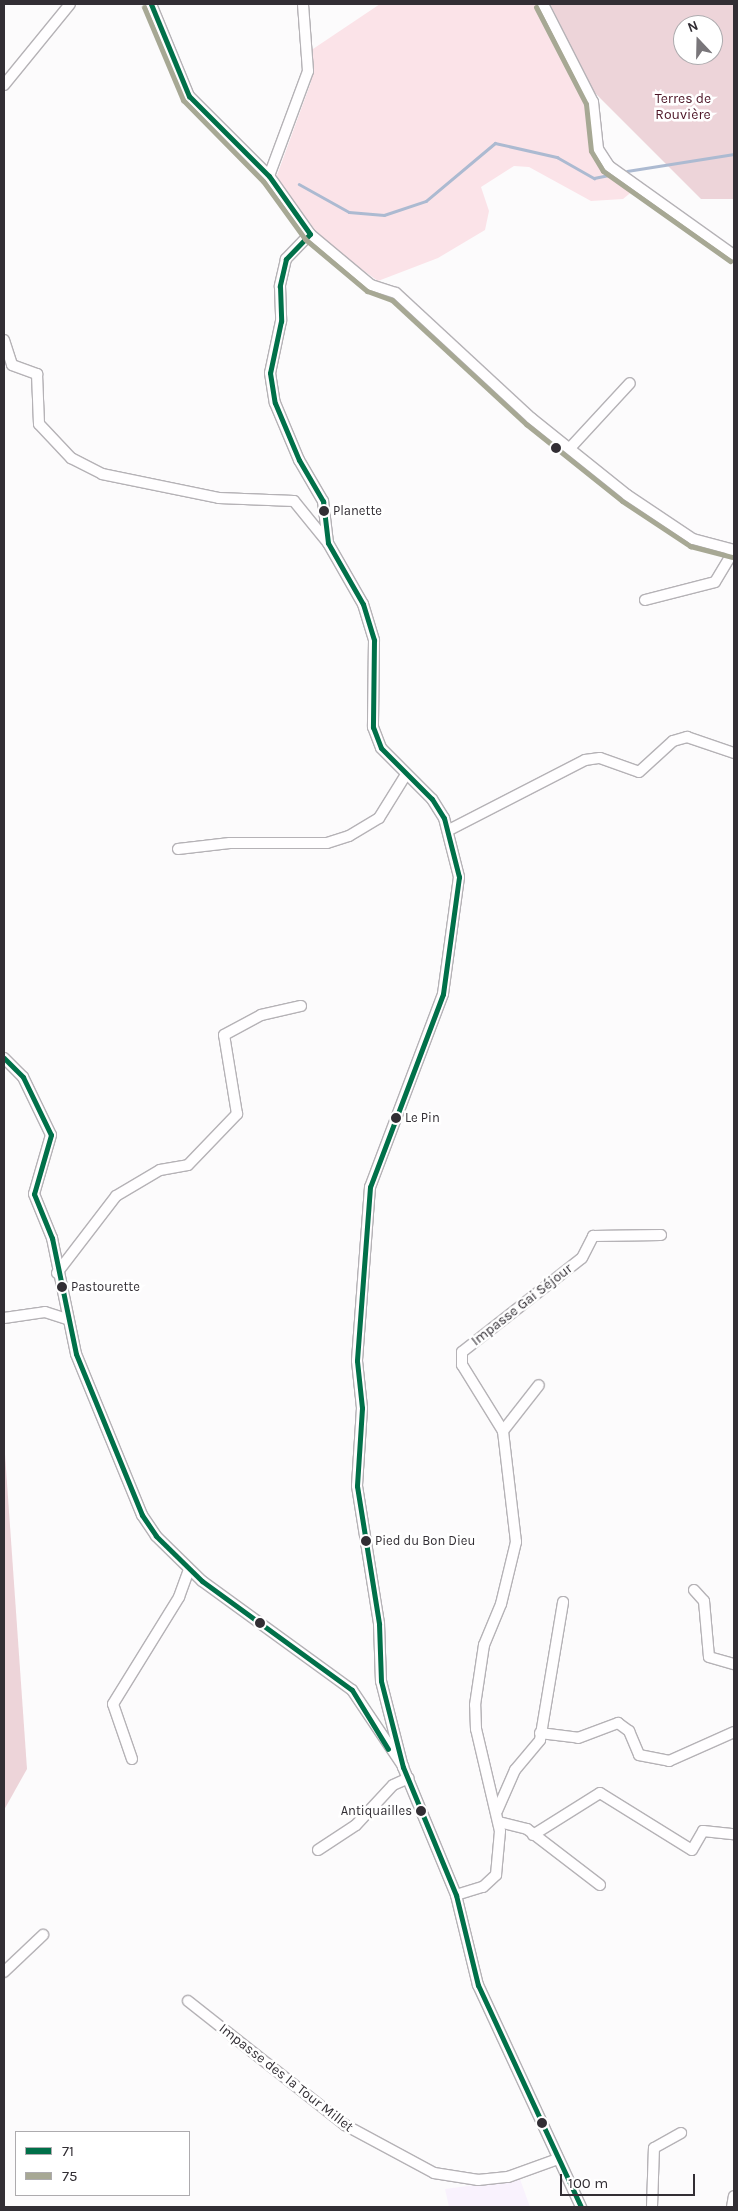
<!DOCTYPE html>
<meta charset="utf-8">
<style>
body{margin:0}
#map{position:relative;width:738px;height:2211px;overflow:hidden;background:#fcfbfc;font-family:Karla,sans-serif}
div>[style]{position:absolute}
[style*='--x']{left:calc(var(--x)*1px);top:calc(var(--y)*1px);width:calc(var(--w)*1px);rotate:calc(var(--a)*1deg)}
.built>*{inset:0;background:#f9f2fd}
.green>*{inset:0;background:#fbe3e8}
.forest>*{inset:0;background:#edd4d9}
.stream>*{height:2.5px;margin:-1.25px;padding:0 1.25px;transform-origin:1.25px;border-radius:1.25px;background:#acbad1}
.roads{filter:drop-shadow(1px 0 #b5b2b6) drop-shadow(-1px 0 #b5b2b6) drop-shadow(0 1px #b5b2b6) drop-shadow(0 -1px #b5b2b6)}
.minor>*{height:10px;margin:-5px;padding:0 5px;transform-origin:5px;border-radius:5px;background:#fffeff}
.bus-1>*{height:5px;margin:-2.5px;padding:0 2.5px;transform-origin:2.5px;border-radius:2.5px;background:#007049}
.bus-2>*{height:5px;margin:-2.5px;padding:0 2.5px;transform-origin:2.5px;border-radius:2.5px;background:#a7a894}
.dots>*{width:14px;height:14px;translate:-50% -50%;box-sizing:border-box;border:2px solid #fff;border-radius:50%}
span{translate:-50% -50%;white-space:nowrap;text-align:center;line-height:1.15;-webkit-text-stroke:5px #fff;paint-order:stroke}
.bus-label{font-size:13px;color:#322e34}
.left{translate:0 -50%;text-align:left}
.right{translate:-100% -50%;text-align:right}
.park-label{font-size:14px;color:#4d1627}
.street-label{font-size:14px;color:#322e34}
.frame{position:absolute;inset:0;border:5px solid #322e34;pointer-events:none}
.legend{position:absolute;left:15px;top:2131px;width:175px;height:65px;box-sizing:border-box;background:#fff;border:1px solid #adabae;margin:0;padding:6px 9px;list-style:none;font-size:15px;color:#322e34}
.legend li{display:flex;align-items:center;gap:10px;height:25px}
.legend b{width:25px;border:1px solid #adabae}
.north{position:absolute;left:673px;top:15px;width:50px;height:50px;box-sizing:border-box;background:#fff;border:1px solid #adabae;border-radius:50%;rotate:339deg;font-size:14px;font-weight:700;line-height:20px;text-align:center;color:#322e34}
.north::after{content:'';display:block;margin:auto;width:18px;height:22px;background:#79767a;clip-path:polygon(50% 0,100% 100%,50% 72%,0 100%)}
.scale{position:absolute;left:560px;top:2174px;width:135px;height:22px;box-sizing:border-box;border:2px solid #322e34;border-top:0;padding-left:6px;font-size:15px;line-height:18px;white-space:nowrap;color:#322e34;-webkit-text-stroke:4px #fff;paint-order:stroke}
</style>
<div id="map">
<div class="built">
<i style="clip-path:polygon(520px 2179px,530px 2207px,449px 2207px,445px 2189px)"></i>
</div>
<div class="green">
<i style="clip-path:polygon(380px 4px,541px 4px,591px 109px,597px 162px,634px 190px,623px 199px,591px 201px,529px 167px,514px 166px,481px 187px,489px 211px,485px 230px,438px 258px,378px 281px,325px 243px,276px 178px,311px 82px,310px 51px)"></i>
</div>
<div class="forest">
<i style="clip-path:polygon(evenodd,550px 4px,734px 4px,734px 199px,701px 199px,593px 91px,550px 4px,683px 25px,713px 25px,713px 55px,683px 55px,683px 25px)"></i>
<i style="clip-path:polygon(4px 1440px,27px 1769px,4px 1810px)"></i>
</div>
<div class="stream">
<i style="--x:627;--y:171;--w:108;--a:-9"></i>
<i style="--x:299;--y:184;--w:57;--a:29.2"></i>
<i style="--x:349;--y:212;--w:35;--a:5"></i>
<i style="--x:384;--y:215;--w:44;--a:-18.4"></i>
<i style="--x:426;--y:201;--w:90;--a:-40"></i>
<i style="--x:495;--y:143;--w:64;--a:12.7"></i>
<i style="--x:557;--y:157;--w:43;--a:29.6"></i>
<i style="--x:594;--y:178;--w:16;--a:-11"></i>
</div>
<div class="roads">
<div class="minor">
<i style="--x:151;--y:4;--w:100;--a:67.6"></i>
<i style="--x:189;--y:96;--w:113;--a:45"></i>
<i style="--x:269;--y:176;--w:71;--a:54.7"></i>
<i style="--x:310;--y:234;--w:80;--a:39.9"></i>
<i style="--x:371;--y:285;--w:26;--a:18"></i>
<i style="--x:396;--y:293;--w:184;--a:42.8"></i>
<i style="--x:531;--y:418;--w:123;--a:38.7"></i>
<i style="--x:627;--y:495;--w:79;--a:33.7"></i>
<i style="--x:693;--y:539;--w:42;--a:15"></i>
<i style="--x:543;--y:4;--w:110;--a:63"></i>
<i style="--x:593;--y:102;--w:47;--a:83.9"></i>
<i style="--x:598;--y:149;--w:20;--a:57"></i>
<i style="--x:609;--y:166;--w:153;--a:35.5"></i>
<i style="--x:4;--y:85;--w:104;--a:-50.8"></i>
<i style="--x:269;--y:176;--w:112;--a:-69.6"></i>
<i style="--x:308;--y:71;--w:67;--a:-94.3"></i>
<i style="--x:310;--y:234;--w:35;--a:134"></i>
<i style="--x:286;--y:259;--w:28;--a:103"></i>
<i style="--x:280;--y:286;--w:35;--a:88"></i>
<i style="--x:281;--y:321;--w:53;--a:101.9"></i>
<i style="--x:270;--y:373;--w:30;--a:81"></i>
<i style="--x:275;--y:403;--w:62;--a:67.2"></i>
<i style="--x:299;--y:460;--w:48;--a:59.7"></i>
<i style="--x:323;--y:501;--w:42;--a:83.2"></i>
<i style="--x:328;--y:543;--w:70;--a:60.2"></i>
<i style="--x:363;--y:604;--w:38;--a:73"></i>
<i style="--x:374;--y:640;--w:87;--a:90.7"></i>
<i style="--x:373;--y:727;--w:22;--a:69"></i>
<i style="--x:381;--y:748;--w:72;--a:45"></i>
<i style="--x:432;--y:799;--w:22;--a:58"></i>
<i style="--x:444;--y:818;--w:61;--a:75.7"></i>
<i style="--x:459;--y:877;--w:118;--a:97.8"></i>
<i style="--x:443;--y:994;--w:206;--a:110.7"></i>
<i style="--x:370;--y:1187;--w:174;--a:94.3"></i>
<i style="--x:357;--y:1361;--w:47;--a:83.9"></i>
<i style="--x:362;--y:1408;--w:78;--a:93.7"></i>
<i style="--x:357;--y:1486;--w:140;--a:80.9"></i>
<i style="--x:379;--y:1624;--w:57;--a:88"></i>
<i style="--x:381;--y:1681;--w:89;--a:75.7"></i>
<i style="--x:403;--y:1767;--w:139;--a:67.5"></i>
<i style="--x:456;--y:1895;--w:93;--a:76.3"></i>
<i style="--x:478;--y:1985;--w:245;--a:65.1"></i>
<i style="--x:4;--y:340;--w:26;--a:72"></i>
<i style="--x:12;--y:365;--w:27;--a:20"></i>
<i style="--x:37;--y:374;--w:50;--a:87.7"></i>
<i style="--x:39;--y:424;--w:47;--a:46.7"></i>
<i style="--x:71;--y:458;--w:35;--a:27"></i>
<i style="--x:102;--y:474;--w:119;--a:11.6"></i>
<i style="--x:219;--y:498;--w:75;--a:2.3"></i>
<i style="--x:294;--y:501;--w:54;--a:51"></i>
<i style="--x:570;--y:448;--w:88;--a:-47.3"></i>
<i style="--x:645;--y:600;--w:72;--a:-14.4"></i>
<i style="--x:715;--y:582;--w:37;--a:-59"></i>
<i style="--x:449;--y:830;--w:153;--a:-27.2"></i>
<i style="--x:585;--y:760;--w:15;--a:-8"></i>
<i style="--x:600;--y:758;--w:41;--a:19.7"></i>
<i style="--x:639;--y:772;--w:46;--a:-42.4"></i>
<i style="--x:673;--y:741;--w:15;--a:-16"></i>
<i style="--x:687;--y:737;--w:50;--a:18.8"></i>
<i style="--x:178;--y:849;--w:52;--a:-6.6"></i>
<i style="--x:230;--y:843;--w:97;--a:0"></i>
<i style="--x:327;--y:843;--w:23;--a:-18"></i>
<i style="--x:349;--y:836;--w:35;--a:-31"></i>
<i style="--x:379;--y:818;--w:49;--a:-58.2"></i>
<i style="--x:4;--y:1058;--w:27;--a:45"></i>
<i style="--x:23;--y:1077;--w:64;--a:64.2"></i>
<i style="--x:51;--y:1135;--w:61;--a:106.1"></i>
<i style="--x:34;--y:1194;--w:48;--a:67.8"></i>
<i style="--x:52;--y:1238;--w:118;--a:78.3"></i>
<i style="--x:76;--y:1354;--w:174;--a:67.7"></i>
<i style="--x:142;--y:1515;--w:25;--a:56"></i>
<i style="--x:156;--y:1536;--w:64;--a:44.4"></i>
<i style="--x:202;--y:1581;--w:185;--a:36"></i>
<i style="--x:352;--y:1690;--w:92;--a:56.1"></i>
<i style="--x:57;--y:1273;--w:97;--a:-52.5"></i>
<i style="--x:116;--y:1196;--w:51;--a:-30.6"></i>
<i style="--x:160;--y:1170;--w:28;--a:-10"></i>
<i style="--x:188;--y:1165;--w:71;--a:-46.1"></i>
<i style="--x:237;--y:1114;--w:80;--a:-99.3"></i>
<i style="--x:224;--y:1035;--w:42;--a:-28.4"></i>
<i style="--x:261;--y:1015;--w:41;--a:-12.7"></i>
<i style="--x:4;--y:1318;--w:41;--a:-8.3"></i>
<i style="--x:45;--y:1312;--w:22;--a:18"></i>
<i style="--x:503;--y:1431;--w:58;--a:-52"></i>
<i style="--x:694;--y:1590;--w:15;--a:48"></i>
<i style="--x:704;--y:1601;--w:56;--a:84.9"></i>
<i style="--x:709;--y:1657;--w:26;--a:16"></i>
<i style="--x:540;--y:1733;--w:38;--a:7"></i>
<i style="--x:578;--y:1738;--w:43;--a:-20.6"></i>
<i style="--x:618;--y:1723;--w:14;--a:36"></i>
<i style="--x:629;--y:1731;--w:26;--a:67"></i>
<i style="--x:639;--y:1755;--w:31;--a:11"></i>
<i style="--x:669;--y:1761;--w:71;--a:-24"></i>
<i style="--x:132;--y:1759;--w:58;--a:-109.1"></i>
<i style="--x:113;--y:1704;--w:126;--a:-58.3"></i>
<i style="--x:179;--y:1597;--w:29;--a:-70"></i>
<i style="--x:497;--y:1811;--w:45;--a:-66.3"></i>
<i style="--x:515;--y:1770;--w:39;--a:-50"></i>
<i style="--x:540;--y:1740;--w:140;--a:-80.5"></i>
<i style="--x:499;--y:1822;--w:29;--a:14"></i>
<i style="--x:527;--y:1829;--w:92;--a:37.5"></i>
<i style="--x:533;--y:1835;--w:79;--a:-32.1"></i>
<i style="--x:600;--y:1793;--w:108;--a:31.8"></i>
<i style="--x:692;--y:1850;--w:22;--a:-60"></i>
<i style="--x:703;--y:1831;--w:31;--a:6"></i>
<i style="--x:318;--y:1850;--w:45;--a:-33.3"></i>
<i style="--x:356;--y:1825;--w:54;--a:-47.2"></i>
<i style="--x:393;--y:1785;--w:17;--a:-24"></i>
<i style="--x:456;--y:1895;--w:28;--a:-17"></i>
<i style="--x:483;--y:1887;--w:18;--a:-43"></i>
<i style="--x:496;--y:1875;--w:44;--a:-84.8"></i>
<i style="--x:500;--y:1831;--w:105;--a:-103.2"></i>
<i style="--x:476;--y:1729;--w:24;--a:-92"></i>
<i style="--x:475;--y:1705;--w:61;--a:-81.5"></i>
<i style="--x:484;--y:1645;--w:44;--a:-67.5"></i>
<i style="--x:501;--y:1604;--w:64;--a:-76.4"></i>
<i style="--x:516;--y:1542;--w:112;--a:-96.7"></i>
<i style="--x:503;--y:1431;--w:78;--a:-121.8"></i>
<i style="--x:462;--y:1365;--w:13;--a:-90"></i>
<i style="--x:462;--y:1352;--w:152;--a:-38.1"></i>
<i style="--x:582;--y:1258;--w:25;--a:-63"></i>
<i style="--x:593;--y:1236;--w:68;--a:-0.8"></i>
<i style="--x:4;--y:1972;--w:54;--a:-43.5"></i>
<i style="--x:188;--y:2001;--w:200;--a:38.3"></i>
<i style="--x:345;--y:2125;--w:101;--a:28.3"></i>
<i style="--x:434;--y:2173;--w:45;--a:9"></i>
<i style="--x:478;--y:2180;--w:30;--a:-6"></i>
<i style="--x:508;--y:2177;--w:53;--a:-19.8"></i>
<i style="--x:652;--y:2207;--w:59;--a:-88.1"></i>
<i style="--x:654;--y:2148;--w:31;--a:-29"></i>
<i style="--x:732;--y:2207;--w:11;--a:-80"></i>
</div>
</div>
<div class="bus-1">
<i style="--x:151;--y:4;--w:100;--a:67.6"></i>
<i style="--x:189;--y:96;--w:113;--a:45"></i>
<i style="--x:269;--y:176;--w:71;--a:54.7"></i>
<i style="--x:310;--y:234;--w:35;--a:134"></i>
<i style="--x:286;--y:259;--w:28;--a:103"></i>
<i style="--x:280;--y:286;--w:35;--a:88"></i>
<i style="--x:281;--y:321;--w:53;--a:101.9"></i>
<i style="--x:270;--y:373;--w:30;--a:81"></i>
<i style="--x:275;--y:403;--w:62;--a:67.2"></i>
<i style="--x:299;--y:460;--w:48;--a:59.7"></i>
<i style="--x:323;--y:501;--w:42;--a:83.2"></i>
<i style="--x:328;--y:543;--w:70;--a:60.2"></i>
<i style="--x:363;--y:604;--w:38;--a:73"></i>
<i style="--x:374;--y:640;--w:87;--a:90.7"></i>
<i style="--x:373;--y:727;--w:22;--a:69"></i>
<i style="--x:381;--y:748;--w:72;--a:45"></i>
<i style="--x:432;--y:799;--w:22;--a:58"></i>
<i style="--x:444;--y:818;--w:61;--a:75.7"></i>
<i style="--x:459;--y:877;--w:118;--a:97.8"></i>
<i style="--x:443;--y:994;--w:206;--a:110.7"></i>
<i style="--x:370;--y:1187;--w:174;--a:94.3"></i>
<i style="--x:357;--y:1361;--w:47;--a:83.9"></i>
<i style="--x:362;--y:1408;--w:78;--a:93.7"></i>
<i style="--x:357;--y:1486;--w:140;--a:80.9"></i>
<i style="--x:379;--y:1624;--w:57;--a:88"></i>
<i style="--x:381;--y:1681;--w:89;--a:75.7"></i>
<i style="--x:403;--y:1767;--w:139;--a:67.5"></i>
<i style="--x:456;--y:1895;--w:93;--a:76.3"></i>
<i style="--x:478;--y:1985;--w:245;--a:65.1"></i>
<i style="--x:4;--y:1058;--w:27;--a:45"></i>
<i style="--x:23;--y:1077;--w:64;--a:64.2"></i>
<i style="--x:51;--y:1135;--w:61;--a:106.1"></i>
<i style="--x:34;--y:1194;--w:48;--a:67.8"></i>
<i style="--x:52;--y:1238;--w:118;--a:78.3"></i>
<i style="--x:76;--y:1354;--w:174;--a:67.7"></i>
<i style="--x:142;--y:1515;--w:25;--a:56"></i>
<i style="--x:156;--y:1536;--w:64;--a:44.4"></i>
<i style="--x:202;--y:1581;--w:185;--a:36"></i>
<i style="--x:352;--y:1690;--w:69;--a:58.6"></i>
</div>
<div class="bus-2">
<i style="--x:144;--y:7;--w:101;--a:67.2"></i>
<i style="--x:183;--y:100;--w:114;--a:45.4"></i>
<i style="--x:263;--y:181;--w:72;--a:54.1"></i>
<i style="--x:305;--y:239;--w:81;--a:40"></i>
<i style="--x:367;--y:291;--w:27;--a:20"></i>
<i style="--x:392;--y:300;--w:183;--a:42.8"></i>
<i style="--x:526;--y:424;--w:123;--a:38.7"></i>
<i style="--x:622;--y:501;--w:82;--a:33.5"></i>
<i style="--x:690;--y:546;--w:43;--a:14.7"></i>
<i style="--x:536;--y:7;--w:109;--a:62.7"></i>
<i style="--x:586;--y:104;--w:47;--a:83.9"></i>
<i style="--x:591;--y:151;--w:23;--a:59"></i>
<i style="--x:603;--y:171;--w:156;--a:35.3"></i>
</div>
<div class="dots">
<i style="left:556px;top:448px;background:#322e34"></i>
<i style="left:324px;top:511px;background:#322e34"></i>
<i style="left:396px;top:1118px;background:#322e34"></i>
<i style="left:62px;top:1287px;background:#322e34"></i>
<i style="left:366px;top:1541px;background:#322e34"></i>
<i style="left:260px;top:1623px;background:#322e34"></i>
<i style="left:421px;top:1811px;background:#322e34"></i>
<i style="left:542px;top:2123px;background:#322e34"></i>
</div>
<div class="bus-label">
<span class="left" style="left:333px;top:511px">Planette</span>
<span class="left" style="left:405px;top:1118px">Le Pin</span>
<span class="left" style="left:71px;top:1287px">Pastourette</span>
<span class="left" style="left:375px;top:1541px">Pied du Bon Dieu</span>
<span class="right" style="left:412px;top:1811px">Antiquailles</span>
</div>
<div class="park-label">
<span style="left:683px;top:107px">Terres de<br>Rouvière</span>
</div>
<div class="street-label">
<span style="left:522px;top:1305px;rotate:-38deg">Impasse Gai Séjour</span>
<span style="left:286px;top:2078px;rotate:38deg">Impasse des la Tour Millet</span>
</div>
<div class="frame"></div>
<ul class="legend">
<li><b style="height:6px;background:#007049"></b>71</li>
<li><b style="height:6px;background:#a7a894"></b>75</li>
</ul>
<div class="north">N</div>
<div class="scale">100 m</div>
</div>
